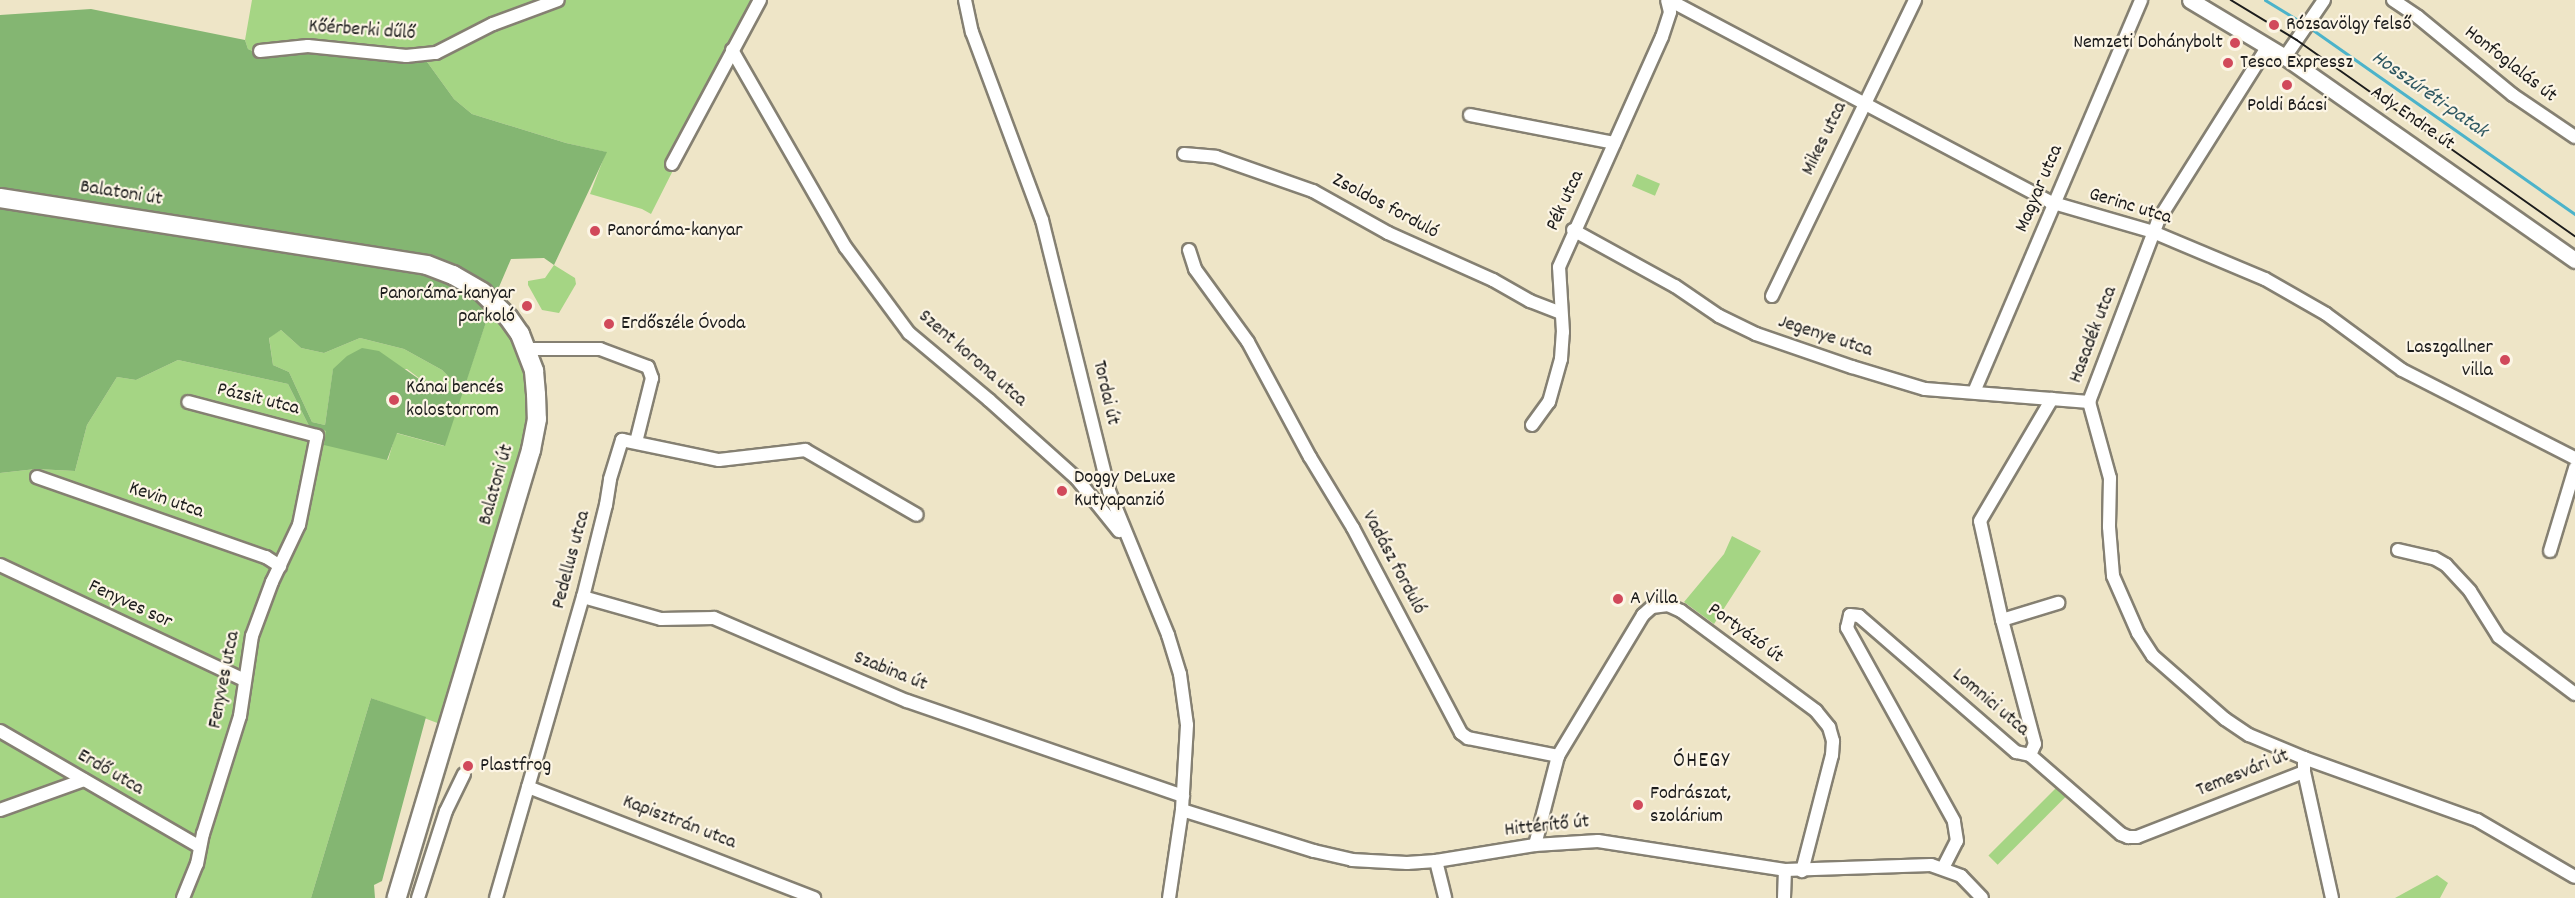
<!DOCTYPE html>
<meta charset="utf-8">
<style>
body{margin:0}
#map{position:relative;width:2575px;height:898px;overflow:hidden;background:#eee5c7;font-family:Dekko,sans-serif}
div>[style]{position:absolute}
[style*='--x']{left:calc(var(--x)*1px);top:calc(var(--y)*1px);width:calc(var(--w)*1px);rotate:calc(var(--a)*1deg)}
.green>*{inset:0;background:#a5d584;transform-origin:0 0}
.forest>*{inset:0;background:#84b672}
.stream>*{height:3px;margin:-1.5px;padding:0 1.5px;transform-origin:1.5px;border-radius:1.5px;background:#4cb3ca}
.roads{filter:drop-shadow(2px 0 #858072) drop-shadow(-2px 0 #858072) drop-shadow(0 2px #858072) drop-shadow(0 -2px #858072)}
.minor>*{height:12px;margin:-6px;padding:0 6px;transform-origin:6px;border-radius:6px;background:#fff}
.tertiary>*{height:15px;margin:-7.5px;padding:0 7.5px;transform-origin:7.5px;border-radius:7.5px;background:#fff}
.primary>*{height:18px;margin:-9px;padding:0 9px;transform-origin:9px;border-radius:9px;background:#fff}
.tram>*{height:1.5px;margin:-0.75px;padding:0 0.75px;transform-origin:0.75px;border-radius:0.75px;background:#1c1c1c}
.dots>*{width:16px;height:16px;translate:-50% -50%;box-sizing:border-box;border:3px solid #fcf5e5;border-radius:50%}
span{translate:-50% -50%;white-space:nowrap;text-align:center;line-height:1.15;-webkit-text-stroke:4.5px #fcf5e5;paint-order:stroke}
.poi-label{font-size:20px;color:#1c1c1c}
.left{translate:0 -50%;text-align:left}
.right{translate:-100% -50%;text-align:right}
.street-label{font-size:20px;color:#1c1c1c}
.water-label{font-size:21px;color:#2f5862;font-style:italic}
.neighbourhood-label{font-size:21px;color:#1c1c1c;letter-spacing:1.5px}
</style>
<div id="map">
<div class="green">
<i style="clip-path:polygon(252px 0,759px 0,651px 214px,642px 209px,590px 194px,606px 152px,566px 143px,472px 114px,454px 99px,425px 59px,257px 53px,248px 49px,245px 40px)"></i>
<i style="left:1637px;top:174px;width:25px;height:13px;rotate:23deg"></i>
<i style="clip-path:polygon(554px 265px,575px 278px,576px 284px,559px 313px,542px 310px,528px 285px,528px 281px,545px 278px)"></i>
<i style="clip-path:polygon(493px 301px,520px 334px,537px 419px,448px 727px,371px 698px,311px 898px,0 898px,0 473px,36px 469px,75px 471px,87px 425px,117px 377px,136px 380px,178px 360px,288px 384px,310px 428px,326px 431px,388px 460px,396px 433px,444px 446px)"></i>
<i style="clip-path:polygon(281px 330px,301px 348px,324px 353px,360px 338px,404px 349px,442px 370px,457px 385px,457px 391px,436px 391px,407px 369px,333px 370px,325px 425px,312px 422px,289px 372px,273px 365px,269px 337px)"></i>
<i style="clip-path:polygon(1732px 536px,1761px 551px,1714px 624px,1684px 602px,1724px 554px)"></i>
<i style="left:2057px;top:787px;width:13px;height:97px;rotate:45deg"></i>
<i style="clip-path:polygon(2437px 875px,2448px 883px,2440px 898px,2395px 898px)"></i>
</div>
<div class="forest">
<i style="clip-path:polygon(evenodd,91px 9px,245px 40px,248px 49px,257px 53px,292px 49px,425px 59px,454px 99px,472px 114px,566px 143px,607px 152px,554px 265px,544px 258px,511px 259px,493px 301px,445px 446px,397px 433px,387px 460px,324px 445px,326px 431px,310px 428px,288px 384px,178px 360px,136px 380px,117px 377px,87px 425px,75px 471px,36px 469px,0 473px,0 15px,91px 9px,281px 330px,301px 348px,324px 353px,360px 338px,404px 349px,442px 370px,457px 385px,457px 391px,436px 391px,379px 351px,362px 348px,347px 356px,333px 369px,325px 425px,312px 422px,289px 372px,273px 365px,269px 338px,281px 330px)"></i>
<i style="clip-path:polygon(371px 698px,426px 717px,382px 881px,374px 885px,375px 898px,311px 898px)"></i>
</div>
<div class="stream">
<i style="--x:2265;--y:0;--w:46;--a:31.6"></i>
<i style="--x:2310;--y:28;--w:324;--a:35.1"></i>
</div>
<div class="roads">
<div class="minor">
<i style="--x:965;--y:0;--w:33;--a:78"></i>
<i style="--x:972;--y:32;--w:201;--a:69.6"></i>
<i style="--x:1042;--y:220;--w:279;--a:76.1"></i>
<i style="--x:1109;--y:491;--w:156;--a:67.7"></i>
<i style="--x:1168;--y:635;--w:41;--a:72.9"></i>
<i style="--x:1180;--y:674;--w:51;--a:82.2"></i>
<i style="--x:1187;--y:725;--w:85;--a:93.4"></i>
<i style="--x:1182;--y:810;--w:89;--a:98.4"></i>
<i style="--x:1669;--y:0;--w:431;--a:27.9"></i>
<i style="--x:2050;--y:202;--w:107;--a:16.2"></i>
<i style="--x:2153;--y:232;--w:121;--a:22.8"></i>
<i style="--x:2265;--y:279;--w:70;--a:29.8"></i>
<i style="--x:2326;--y:314;--w:94;--a:36.4"></i>
<i style="--x:2402;--y:370;--w:194;--a:27"></i>
<i style="--x:2393;--y:0;--w:30;--a:34"></i>
<i style="--x:2418;--y:17;--w:123;--a:39.4"></i>
<i style="--x:2513;--y:95;--w:75;--a:34.1"></i>
<i style="--x:2268;--y:46;--w:207;--a:122.2"></i>
<i style="--x:2158;--y:221;--w:194;--a:110.9"></i>
<i style="--x:2089;--y:402;--w:79;--a:74.6"></i>
<i style="--x:2110;--y:478;--w:49;--a:91.2"></i>
<i style="--x:2109;--y:527;--w:49;--a:85.3"></i>
<i style="--x:2113;--y:576;--w:62;--a:66.3"></i>
<i style="--x:2138;--y:633;--w:27;--a:57"></i>
<i style="--x:2153;--y:656;--w:96;--a:41.2"></i>
<i style="--x:2225;--y:719;--w:29;--a:34"></i>
<i style="--x:2249;--y:735;--w:60;--a:22.7"></i>
<i style="--x:732;--y:50;--w:228;--a:60.1"></i>
<i style="--x:846;--y:248;--w:106;--a:53.5"></i>
<i style="--x:909;--y:333;--w:104;--a:39.9"></i>
<i style="--x:989;--y:400;--w:118;--a:41.9"></i>
<i style="--x:1077;--y:479;--w:67;--a:51.1"></i>
<i style="--x:260;--y:51;--w:48;--a:-5.9"></i>
<i style="--x:308;--y:46;--w:99;--a:5.8"></i>
<i style="--x:406;--y:56;--w:30;--a:-6"></i>
<i style="--x:436;--y:53;--w:64;--a:-27"></i>
<i style="--x:493;--y:24;--w:69;--a:-20.3"></i>
<i style="--x:2285;--y:57;--w:69;--a:-55.6"></i>
<i style="--x:1470;--y:115;--w:147;--a:11"></i>
<i style="--x:1184;--y:154;--w:32;--a:5"></i>
<i style="--x:1216;--y:157;--w:103;--a:19.3"></i>
<i style="--x:1313;--y:191;--w:86;--a:29.2"></i>
<i style="--x:1388;--y:233;--w:115;--a:24.1"></i>
<i style="--x:1493;--y:280;--w:43;--a:29.6"></i>
<i style="--x:1530;--y:301;--w:33;--a:21"></i>
<i style="--x:672;--y:164;--w:186;--a:-61.8"></i>
<i style="--x:1573;--y:230;--w:116;--a:28.8"></i>
<i style="--x:1675;--y:286;--w:53;--a:34.3"></i>
<i style="--x:1719;--y:316;--w:41;--a:25.9"></i>
<i style="--x:1756;--y:334;--w:102;--a:19"></i>
<i style="--x:1852;--y:367;--w:76;--a:16.8"></i>
<i style="--x:1925;--y:389;--w:165;--a:4.5"></i>
<i style="--x:1189;--y:250;--w:20;--a:72"></i>
<i style="--x:1195;--y:269;--w:90;--a:54"></i>
<i style="--x:1248;--y:342;--w:131;--a:61.7"></i>
<i style="--x:1310;--y:457;--w:83;--a:58.8"></i>
<i style="--x:1353;--y:528;--w:232;--a:62.2"></i>
<i style="--x:1461;--y:733;--w:9;--a:36"></i>
<i style="--x:1468;--y:738;--w:92;--a:11.3"></i>
<i style="--x:1772;--y:296;--w:329;--a:-64.2"></i>
<i style="--x:526;--y:349;--w:74;--a:0"></i>
<i style="--x:600;--y:349;--w:51;--a:20.6"></i>
<i style="--x:648;--y:367;--w:12;--a:70"></i>
<i style="--x:652;--y:378;--w:66;--a:104"></i>
<i style="--x:1974;--y:392;--w:426;--a:-66.9"></i>
<i style="--x:1532;--y:425;--w:29;--a:-54"></i>
<i style="--x:1549;--y:402;--w:45;--a:-74.4"></i>
<i style="--x:1561;--y:359;--w:27;--a:-86"></i>
<i style="--x:1563;--y:332;--w:65;--a:-93.5"></i>
<i style="--x:1559;--y:267;--w:252;--a:-65.9"></i>
<i style="--x:1662;--y:37;--w:26;--a:-72"></i>
<i style="--x:1670;--y:12;--w:12;--a:-104"></i>
<i style="--x:37;--y:477;--w:243;--a:19.3"></i>
<i style="--x:266;--y:557;--w:17;--a:33"></i>
<i style="--x:2398;--y:550;--w:37;--a:13"></i>
<i style="--x:2434;--y:558;--w:14;--a:30"></i>
<i style="--x:2446;--y:565;--w:35;--a:47"></i>
<i style="--x:2470;--y:591;--w:54;--a:57.8"></i>
<i style="--x:2499;--y:637;--w:95;--a:36.9"></i>
<i style="--x:2550;--y:551;--w:87;--a:-73.2"></i>
<i style="--x:0;--y:565;--w:270;--a:25.2"></i>
<i style="--x:583;--y:597;--w:81;--a:15.8"></i>
<i style="--x:661;--y:619;--w:53;--a:-1.1"></i>
<i style="--x:714;--y:618;--w:210;--a:23.3"></i>
<i style="--x:907;--y:701;--w:292;--a:19"></i>
<i style="--x:2002;--y:620;--w:59;--a:-16.9"></i>
<i style="--x:0;--y:731;--w:231;--a:30.1"></i>
<i style="--x:2030;--y:755;--w:12;--a:-66"></i>
<i style="--x:2035;--y:744;--w:128;--a:-104.9"></i>
<i style="--x:2002;--y:620;--w:101;--a:-102.5"></i>
<i style="--x:1980;--y:521;--w:142;--a:-59.5"></i>
<i style="--x:2030;--y:755;--w:121;--a:41"></i>
<i style="--x:2121;--y:834;--w:8;--a:23"></i>
<i style="--x:2128;--y:837;--w:9;--a:0"></i>
<i style="--x:2137;--y:837;--w:179;--a:-21.3"></i>
<i style="--x:528;--y:787;--w:307;--a:21.2"></i>
<i style="--x:0;--y:810;--w:89;--a:-19.7"></i>
<i style="--x:1182;--y:810;--w:138;--a:17.3"></i>
<i style="--x:1314;--y:851;--w:39;--a:13"></i>
<i style="--x:1352;--y:860;--w:55;--a:3.1"></i>
<i style="--x:1407;--y:863;--w:29;--a:-4"></i>
<i style="--x:1436;--y:861;--w:100;--a:-9.2"></i>
<i style="--x:1535;--y:845;--w:63;--a:-3.6"></i>
<i style="--x:1598;--y:841;--w:189;--a:8.8"></i>
<i style="--x:1785;--y:870;--w:146;--a:-2"></i>
<i style="--x:1931;--y:865;--w:32;--a:20"></i>
<i style="--x:1961;--y:876;--w:30;--a:46"></i>
<i style="--x:1535;--y:845;--w:92;--a:-75.5"></i>
<i style="--x:1558;--y:756;--w:165;--a:-58.9"></i>
<i style="--x:1643;--y:615;--w:12;--a:-42"></i>
<i style="--x:1652;--y:607;--w:16;--a:-7"></i>
<i style="--x:1668;--y:605;--w:14;--a:25"></i>
<i style="--x:1681;--y:611;--w:168;--a:36.5"></i>
<i style="--x:1816;--y:711;--w:21;--a:51"></i>
<i style="--x:1829;--y:727;--w:15;--a:74"></i>
<i style="--x:1833;--y:741;--w:14;--a:94"></i>
<i style="--x:1832;--y:755;--w:120;--a:104.5"></i>
<i style="--x:1436;--y:861;--w:38;--a:76"></i>
<i style="--x:1943;--y:868;--w:30;--a:-63"></i>
<i style="--x:1957;--y:841;--w:20;--a:-99"></i>
<i style="--x:1954;--y:821;--w:221;--a:-119"></i>
<i style="--x:1847;--y:628;--w:13;--a:-77"></i>
<i style="--x:1850;--y:615;--w:9;--a:6"></i>
<i style="--x:1859;--y:616;--w:208;--a:40.9"></i>
<i style="--x:2016;--y:752;--w:14;--a:12"></i>
<i style="--x:183;--y:898;--w:37;--a:-68"></i>
<i style="--x:197;--y:864;--w:31;--a:-79"></i>
<i style="--x:203;--y:834;--w:124;--a:-72.6"></i>
<i style="--x:240;--y:716;--w:81;--a:-81.5"></i>
<i style="--x:252;--y:636;--w:58;--a:-69.7"></i>
<i style="--x:272;--y:582;--w:63;--a:-64.7"></i>
<i style="--x:299;--y:525;--w:91;--a:-78.6"></i>
<i style="--x:317;--y:436;--w:133;--a:-165.2"></i>
<i style="--x:418;--y:898;--w:91;--a:-72.2"></i>
<i style="--x:446;--y:811;--w:41;--a:-64.1"></i>
<i style="--x:496;--y:898;--w:313;--a:-73.9"></i>
<i style="--x:583;--y:597;--w:95;--a:-76"></i>
<i style="--x:606;--y:505;--w:26;--a:-81"></i>
<i style="--x:610;--y:479;--w:41;--a:-72.9"></i>
<i style="--x:622;--y:440;--w:99;--a:11.7"></i>
<i style="--x:719;--y:460;--w:87;--a:-6.6"></i>
<i style="--x:805;--y:450;--w:129;--a:30.1"></i>
<i style="--x:1784;--y:898;--w:28;--a:-88"></i>
<i style="--x:2332;--y:898;--w:129;--a:-102.5"></i>
<i style="--x:2304;--y:772;--w:14;--a:-90"></i>
<i style="--x:2304;--y:758;--w:184;--a:19.7"></i>
<i style="--x:2477;--y:820;--w:113;--a:30.2"></i>
</div>
<div class="tertiary">
<i style="--x:2190;--y:0;--w:111;--a:31"></i>
<i style="--x:2285;--y:57;--w:354;--a:35"></i>
</div>
<div class="primary">
<i style="--x:0;--y:198;--w:432;--a:8.9"></i>
<i style="--x:427;--y:265;--w:28;--a:21"></i>
<i style="--x:453;--y:275;--w:34;--a:30"></i>
<i style="--x:482;--y:292;--w:36;--a:44"></i>
<i style="--x:508;--y:317;--w:21;--a:55"></i>
<i style="--x:520;--y:334;--w:40;--a:69"></i>
<i style="--x:534;--y:371;--w:23;--a:85"></i>
<i style="--x:536;--y:394;--w:25;--a:88"></i>
<i style="--x:537;--y:419;--w:32;--a:101"></i>
<i style="--x:531;--y:450;--w:468;--a:106.7"></i>
</div>
</div>
<div class="tram">
<i style="--x:2231;--y:0;--w:77;--a:31.2"></i>
<i style="--x:2297;--y:40;--w:340;--a:35.2"></i>
</div>
<div class="dots">
<i style="left:2274px;top:25px;background:#d1495b"></i>
<i style="left:2235px;top:43px;background:#d1495b"></i>
<i style="left:2228px;top:63px;background:#d1495b"></i>
<i style="left:2287px;top:85px;background:#d1495b"></i>
<i style="left:595px;top:231px;background:#d1495b"></i>
<i style="left:527px;top:306px;background:#d1495b"></i>
<i style="left:609px;top:324px;background:#d1495b"></i>
<i style="left:2505px;top:360px;background:#d1495b"></i>
<i style="left:394px;top:400px;background:#d1495b"></i>
<i style="left:1062px;top:491px;background:#d1495b"></i>
<i style="left:1618px;top:599px;background:#d1495b"></i>
<i style="left:468px;top:766px;background:#d1495b"></i>
<i style="left:1638px;top:805px;background:#d1495b"></i>
</div>
<div class="poi-label">
<span class="left" style="left:2286px;top:25px">Rózsavölgy felső</span>
<span class="right" style="left:2223px;top:43px">Nemzeti Dohánybolt</span>
<span class="left" style="left:2240px;top:63px">Tesco Expressz</span>
<span style="left:2287px;top:106px">Poldi Bácsi</span>
<span class="left" style="left:607px;top:231px">Panoráma-kanyar</span>
<span class="right" style="left:515px;top:306px">Panoráma-kanyar<br>parkoló</span>
<span class="left" style="left:621px;top:324px">Erdőszéle Óvoda</span>
<span class="right" style="left:2493px;top:360px">Laszgallner<br>villa</span>
<span class="left" style="left:406px;top:400px">Kánai bencés<br>kolostorrom</span>
<span class="left" style="left:1074px;top:490px">Doggy DeLuxe<br>Kutyapanzió</span>
<span class="left" style="left:1630px;top:599px">A Villa</span>
<span class="left" style="left:480px;top:766px">Plastfrog</span>
<span class="left" style="left:1650px;top:806px">Fodrászat,<br>szolárium</span>
</div>
<div class="street-label">
<span style="left:362px;top:31px;rotate:4deg">Kőérberki dűlő</span>
<span style="left:2510px;top:65px;rotate:38deg">Honfoglalás út</span>
<span style="left:2412px;top:119px;rotate:35deg">Ady Endre út</span>
<span style="left:1825px;top:139px;rotate:-64deg">Mikes utca</span>
<span style="left:2040px;top:189px;rotate:-67deg">Magyar utca</span>
<span style="left:121px;top:194px;rotate:9deg">Balatoni út</span>
<span style="left:1566px;top:201px;rotate:-65deg">Pék utca</span>
<span style="left:1385px;top:207px;rotate:28deg">Zsoldos forduló</span>
<span style="left:2130px;top:207px;rotate:17deg">Gerinc utca</span>
<span style="left:2094px;top:335px;rotate:-69deg">Hasadék utca</span>
<span style="left:1825px;top:337px;rotate:18deg">Jegenye utca</span>
<span style="left:972px;top:359px;rotate:41deg">Szent korona utca</span>
<span style="left:1105px;top:393px;rotate:77deg">Tordai út</span>
<span style="left:258px;top:400px;rotate:14deg">Pázsit utca</span>
<span style="left:497px;top:485px;rotate:-74deg">Balatoni út</span>
<span style="left:166px;top:501px;rotate:19deg">Kevin utca</span>
<span style="left:572px;top:560px;rotate:-75deg">Pedellus utca</span>
<span style="left:1393px;top:563px;rotate:62deg">Vadász forduló</span>
<span style="left:130px;top:605px;rotate:25deg">Fenyves sor</span>
<span style="left:1745px;top:634px;rotate:36deg">Portyázó út</span>
<span style="left:890px;top:672px;rotate:22deg">Szabina út</span>
<span style="left:225px;top:680px;rotate:-79deg">Fenyves utca</span>
<span style="left:1990px;top:703px;rotate:40deg">Lomnici utca</span>
<span style="left:110px;top:773px;rotate:30deg">Erdő utca</span>
<span style="left:2243px;top:774px;rotate:-22deg">Temesvári út</span>
<span style="left:679px;top:823px;rotate:21deg">Kapisztrán utca</span>
<span style="left:1547px;top:827px;rotate:-6deg">Hittérítő út</span>
</div>
<div class="water-label">
<span style="left:2429px;top:95px;rotate:35deg">Hosszúréti-patak</span>
</div>
<div class="neighbourhood-label">
<span style="left:1702px;top:762px">ÓHEGY</span>
</div>
</div>
